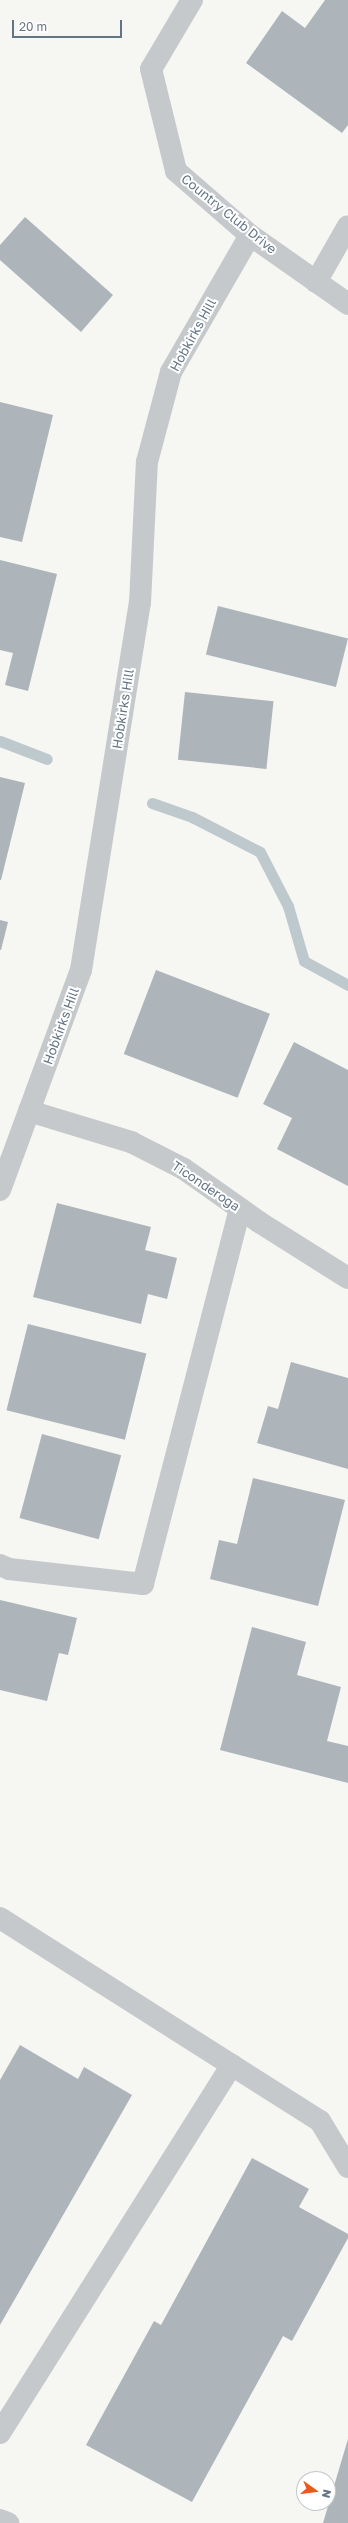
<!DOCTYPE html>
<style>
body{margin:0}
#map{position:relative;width:348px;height:2523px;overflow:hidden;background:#f6f6f2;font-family:"Golos Text",sans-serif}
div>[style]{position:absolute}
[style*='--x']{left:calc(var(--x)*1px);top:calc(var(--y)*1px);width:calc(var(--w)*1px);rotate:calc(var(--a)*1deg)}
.stream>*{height:11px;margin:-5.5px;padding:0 5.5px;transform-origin:5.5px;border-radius:5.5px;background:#bec9ce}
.building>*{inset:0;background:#adb5bb;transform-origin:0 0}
.minor>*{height:22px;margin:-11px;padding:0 11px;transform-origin:11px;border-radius:11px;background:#c5c9cc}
span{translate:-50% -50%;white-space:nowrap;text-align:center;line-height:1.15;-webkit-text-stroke:4px #fff;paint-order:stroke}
.street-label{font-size:13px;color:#637485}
.north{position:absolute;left:296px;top:2471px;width:40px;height:40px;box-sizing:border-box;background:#fff;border:1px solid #c1c7ce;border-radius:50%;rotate:104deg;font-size:11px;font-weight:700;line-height:16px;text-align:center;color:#637485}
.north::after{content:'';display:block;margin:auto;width:14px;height:18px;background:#eb5a1d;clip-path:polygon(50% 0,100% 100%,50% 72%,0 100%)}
.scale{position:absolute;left:12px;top:20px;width:110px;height:18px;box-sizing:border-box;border:2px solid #637485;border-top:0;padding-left:5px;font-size:12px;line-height:14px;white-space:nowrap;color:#637485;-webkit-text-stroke:3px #fff;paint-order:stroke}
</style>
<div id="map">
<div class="stream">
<i style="--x:0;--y:741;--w:50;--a:21"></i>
<i style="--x:152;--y:803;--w:42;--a:19.3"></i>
<i style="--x:192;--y:817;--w:76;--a:27.2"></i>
<i style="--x:260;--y:852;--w:61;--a:62.6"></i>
<i style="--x:288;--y:906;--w:57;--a:73.8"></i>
<i style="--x:304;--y:961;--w:50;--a:28.6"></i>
</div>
<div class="building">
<i style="clip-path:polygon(325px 0,348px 0,348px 125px,342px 133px,246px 63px,282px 11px,305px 28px)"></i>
<i style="clip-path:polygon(25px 217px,113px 295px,81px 332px,0 260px,0 245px)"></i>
<i style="clip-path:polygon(0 402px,53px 415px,22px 542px,0 537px)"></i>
<i style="clip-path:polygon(0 560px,57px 574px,28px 691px,5px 685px,13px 653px,0 650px)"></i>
<i style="left:218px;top:606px;width:134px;height:50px;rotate:14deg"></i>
<i style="left:185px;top:692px;width:89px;height:68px;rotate:6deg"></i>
<i style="clip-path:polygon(0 777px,25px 783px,1px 880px,0 880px)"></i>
<i style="clip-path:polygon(0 920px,8px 922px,1px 950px,0 950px)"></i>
<i style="left:156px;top:970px;width:122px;height:90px;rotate:21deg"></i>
<i style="clip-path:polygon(294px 1042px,348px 1070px,348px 1186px,277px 1149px,292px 1118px,263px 1104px)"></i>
<i style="clip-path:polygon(57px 1203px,151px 1227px,145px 1250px,177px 1258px,167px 1299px,148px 1294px,141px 1324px,33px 1297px)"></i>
<i style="left:28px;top:1324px;width:122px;height:89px;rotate:14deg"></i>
<i style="clip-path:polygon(291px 1362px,348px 1378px,348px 1469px,257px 1443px,268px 1406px,278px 1409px)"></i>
<i style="left:42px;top:1434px;width:82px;height:87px;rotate:15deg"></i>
<i style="clip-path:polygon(253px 1478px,345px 1500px,318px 1606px,210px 1579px,219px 1540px,237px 1544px)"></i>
<i style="clip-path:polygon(0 1600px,77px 1618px,68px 1655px,59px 1653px,47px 1701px,0 1690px)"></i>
<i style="clip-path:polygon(252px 1627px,306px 1642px,297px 1675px,341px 1687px,327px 1741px,348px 1746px,348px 1783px,220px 1750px)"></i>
<i style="clip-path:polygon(20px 2045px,78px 2079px,84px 2067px,132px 2095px,0 2325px,0 2080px)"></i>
<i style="clip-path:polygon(252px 2158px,309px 2189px,299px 2207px,348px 2234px,348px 2238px,292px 2341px,283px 2336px,192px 2502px,86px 2445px,154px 2321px,161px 2325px)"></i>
<i style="clip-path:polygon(348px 2440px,348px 2523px,323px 2523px,348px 2439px)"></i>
</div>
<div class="minor">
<i style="--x:192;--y:0;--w:80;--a:120.7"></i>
<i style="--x:151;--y:69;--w:105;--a:76.2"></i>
<i style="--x:176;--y:171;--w:98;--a:40.9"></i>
<i style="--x:250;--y:235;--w:120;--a:35.1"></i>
<i style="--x:316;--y:282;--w:64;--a:-60.3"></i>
<i style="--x:29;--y:1111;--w:107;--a:16.9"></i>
<i style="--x:131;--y:1142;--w:59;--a:27"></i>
<i style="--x:184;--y:1169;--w:92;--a:35.2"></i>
<i style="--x:259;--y:1222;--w:105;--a:32.2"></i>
<i style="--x:0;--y:1190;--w:234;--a:-69.8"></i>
<i style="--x:81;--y:970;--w:372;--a:-80.9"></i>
<i style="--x:140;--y:603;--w:141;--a:-87.2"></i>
<i style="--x:147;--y:462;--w:93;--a:-75.1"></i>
<i style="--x:171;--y:372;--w:158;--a:-60"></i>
<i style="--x:0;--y:1565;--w:10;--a:24"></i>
<i style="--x:9;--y:1569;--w:135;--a:6.4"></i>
<i style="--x:143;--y:1584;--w:387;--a:-75.5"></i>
<i style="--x:0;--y:1918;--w:379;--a:32.4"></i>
<i style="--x:320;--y:2121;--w:54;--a:58.7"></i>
<i style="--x:0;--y:2433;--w:435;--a:-57.8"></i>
<i style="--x:0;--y:2520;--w:9;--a:21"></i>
</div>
<div class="street-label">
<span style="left:229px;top:214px;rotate:39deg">Country Club Drive</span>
<span style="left:193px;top:335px;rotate:-61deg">Hobkirks Hill</span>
<span style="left:123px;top:709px;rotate:-81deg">Hobkirks Hill</span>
<span style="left:61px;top:1026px;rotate:-70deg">Hobkirks Hill</span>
<span style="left:206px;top:1186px;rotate:34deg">Ticonderoga</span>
</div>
<div class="north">N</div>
<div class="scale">20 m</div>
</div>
